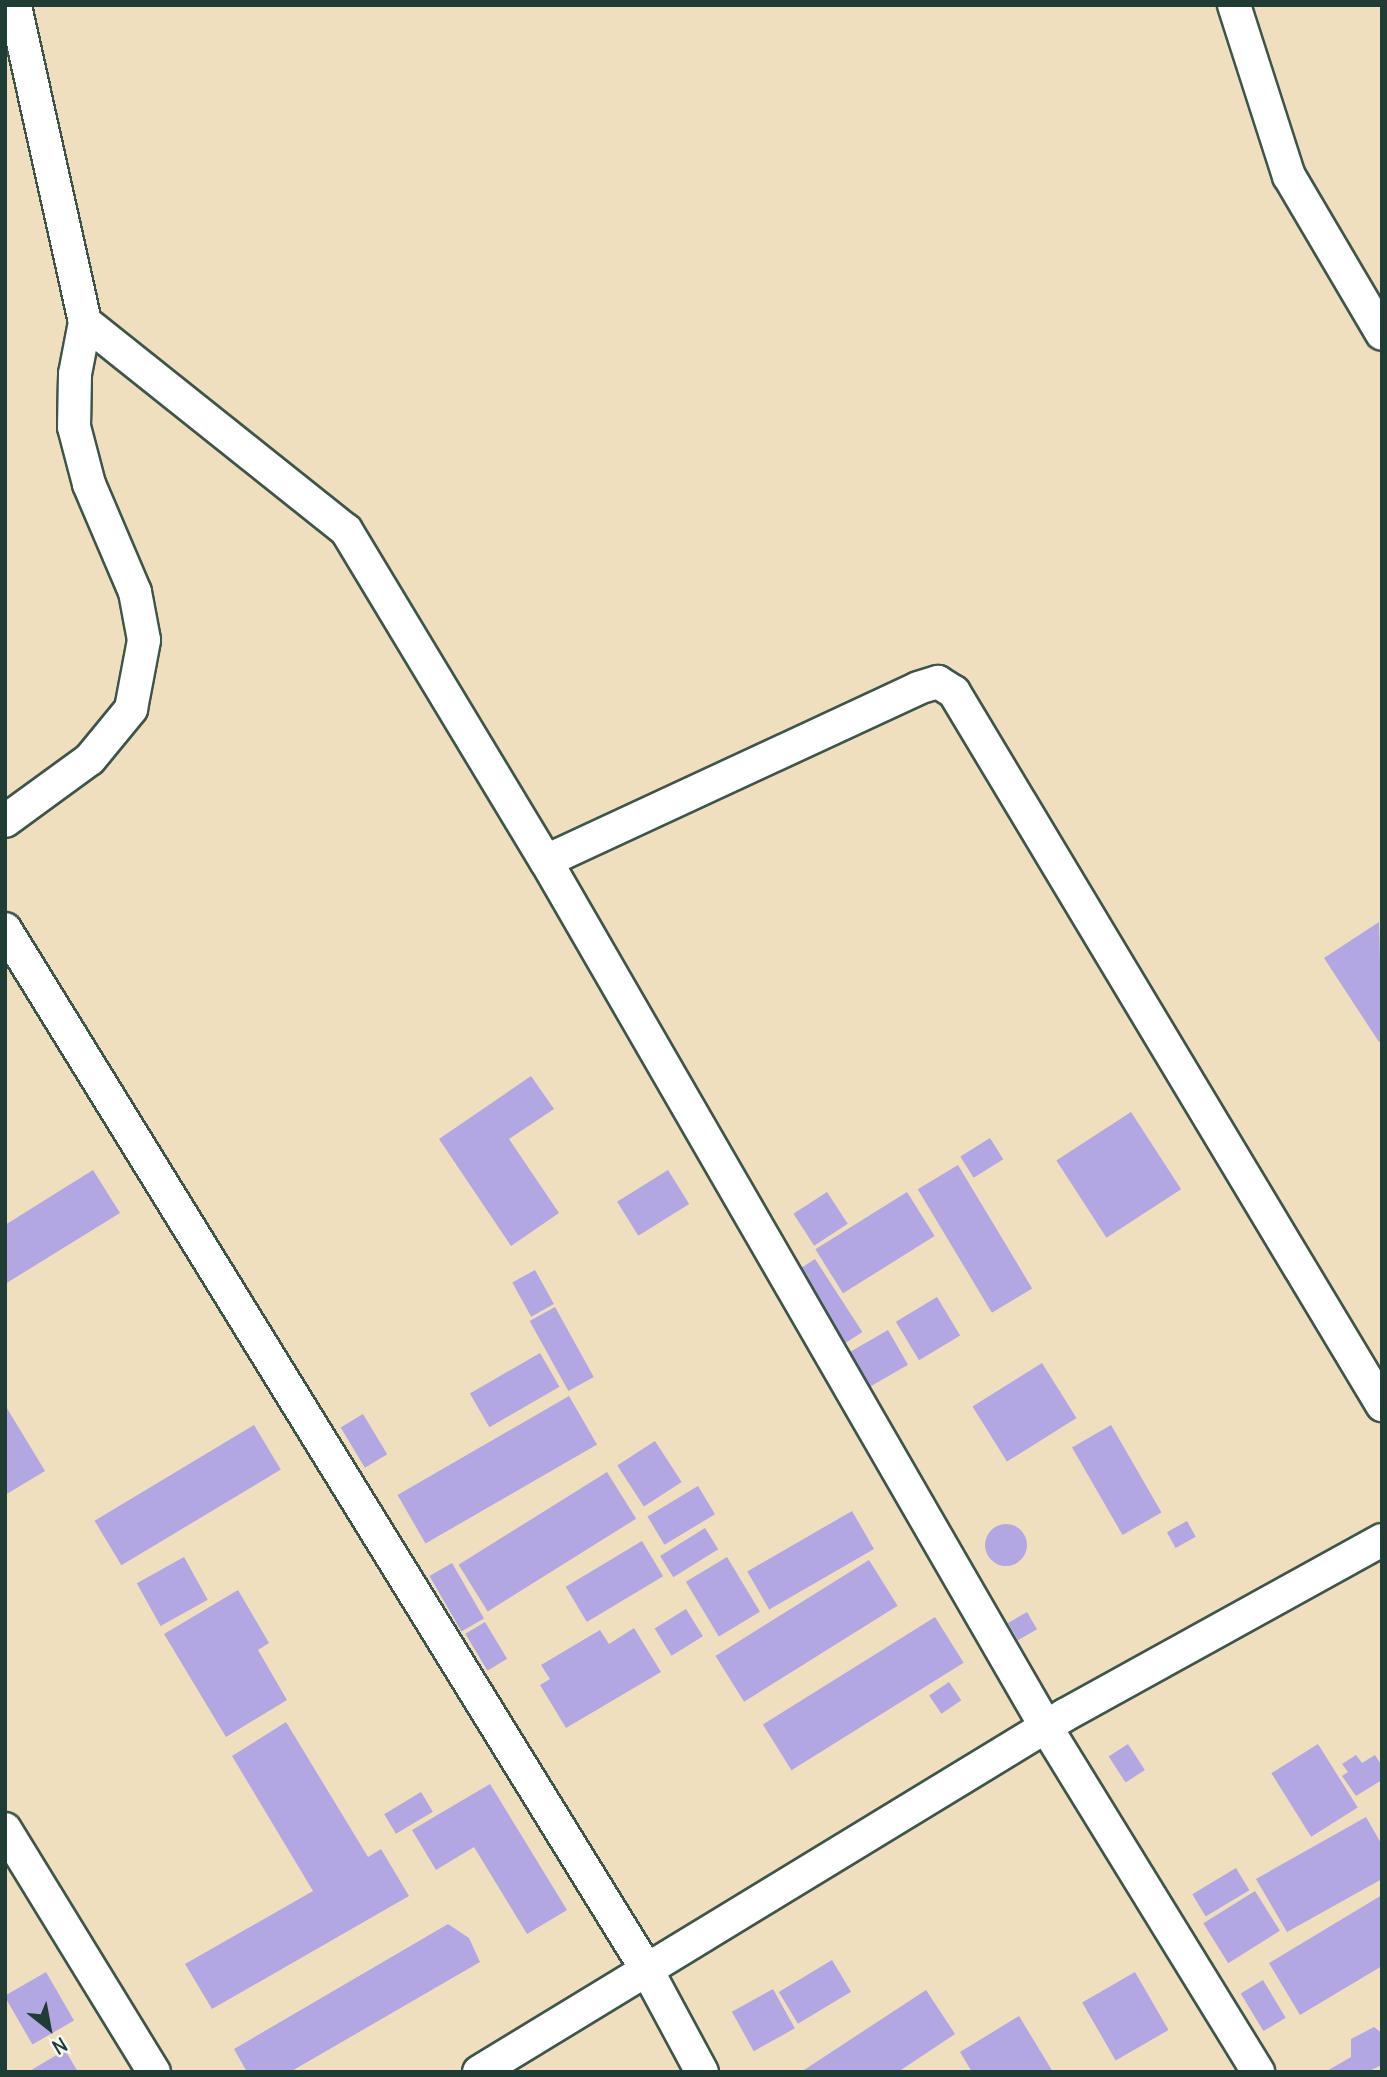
<!DOCTYPE html>
<style>
body{margin:0}
#map{position:relative;width:1387px;height:2077px;overflow:hidden;background:#efdfbf;font-family:Delius,sans-serif}
div>[style]{position:absolute}
[style*='--x']{left:calc(var(--x)*1px);top:calc(var(--y)*1px);width:calc(var(--w)*1px);rotate:calc(var(--a)*1deg)}
.building>*{inset:0;background:#b2a7e2;transform-origin:0 0}
.round{border-radius:50%}
.roads{filter:drop-shadow(2px 0 #3e5549) drop-shadow(-2px 0 #3e5549) drop-shadow(0 2px #3e5549) drop-shadow(0 -2px #3e5549)}
.minor>*{height:32px;margin:-16px;padding:0 16px;transform-origin:16px;border-radius:16px;background:#fff}
span{translate:-50% -50%;white-space:nowrap;text-align:center;line-height:1.15;-webkit-text-stroke:6px #f6f6f2;paint-order:stroke}
.frame{position:absolute;inset:0;border:7px solid #1f3d34;pointer-events:none}
.north{position:absolute;left:14px;top:1993px;width:70px;height:70px;-webkit-text-stroke:5px #f6f6f2;paint-order:stroke;rotate:149deg;font-size:19px;font-weight:700;line-height:28px;text-align:center;color:#1f3d34}
.north::after{content:'';display:block;margin:auto;width:24px;height:32px;background:#1f3d34;clip-path:polygon(50% 0,100% 100%,50% 72%,0 100%)}
</style>
<div id="map">
<div class="building">
<i style="clip-path:polygon(1379px 922px,1382px 1039px,1379px 1042px,1324px 958px)"></i>
<i style="clip-path:polygon(531px 1076px,554px 1109px,509px 1139px,559px 1213px,511px 1246px,439px 1139px)"></i>
<i style="left:1131px;top:1112px;width:92px;height:89px;rotate:57deg"></i>
<i style="left:990px;top:1138px;width:25px;height:35px;rotate:58deg"></i>
<i style="left:958px;top:1165px;width:144px;height:47px;rotate:59deg"></i>
<i style="clip-path:polygon(93px 1170px,120px 1213px,5px 1284px,5px 1225px)"></i>
<i style="left:668px;top:1170px;width:40px;height:60px;rotate:58deg"></i>
<i style="left:827px;top:1192px;width:38px;height:40px;rotate:57deg"></i>
<i style="left:907px;top:1192px;width:52px;height:108px;rotate:58deg"></i>
<i style="left:815px;top:1259px;width:87px;height:29px;rotate:57deg"></i>
<i style="left:535px;top:1270px;width:39px;height:26px;rotate:61deg"></i>
<i style="left:937px;top:1297px;width:45px;height:48px;rotate:59deg"></i>
<i style="left:555px;top:1307px;width:80px;height:29px;rotate:61deg"></i>
<i style="left:888px;top:1330px;width:40px;height:46px;rotate:60deg"></i>
<i style="left:540px;top:1353px;width:39px;height:81px;rotate:60deg"></i>
<i style="left:1042px;top:1363px;width:65px;height:82px;rotate:58deg"></i>
<i style="left:569px;top:1396px;width:56px;height:198px;rotate:60deg"></i>
<i style="clip-path:polygon(5px 1405px,45px 1471px,5px 1495px)"></i>
<i style="left:363px;top:1414px;width:47px;height:26px;rotate:59deg"></i>
<i style="left:254px;top:1425px;width:52px;height:186px;rotate:59deg"></i>
<i style="left:1111px;top:1425px;width:101px;height:45px;rotate:60deg"></i>
<i style="left:655px;top:1441px;width:49px;height:45px;rotate:57deg"></i>
<i style="left:607px;top:1472px;width:55px;height:175px;rotate:58deg"></i>
<i style="left:698px;top:1486px;width:33px;height:59px;rotate:59deg"></i>
<i style="left:852px;top:1511px;width:44px;height:121px;rotate:60deg"></i>
<i style="left:1187px;top:1521px;width:18px;height:23px;rotate:61deg"></i>
<i class="round" style="left:985px;top:1524px;width:42px;height:42px"></i>
<i style="left:705px;top:1528px;width:25px;height:53px;rotate:58deg"></i>
<i style="left:642px;top:1541px;width:41px;height:89px;rotate:59deg"></i>
<i style="left:184px;top:1557px;width:49px;height:54px;rotate:61deg"></i>
<i style="left:727px;top:1557px;width:64px;height:48px;rotate:59deg"></i>
<i style="left:869px;top:1560px;width:54px;height:181px;rotate:58deg"></i>
<i style="left:452px;top:1563px;width:64px;height:26px;rotate:60deg"></i>
<i style="clip-path:polygon(238px 1590px,269px 1643px,258px 1650px,287px 1700px,226px 1737px,164px 1634px)"></i>
<i style="left:686px;top:1609px;width:32px;height:37px;rotate:58deg"></i>
<i style="left:1027px;top:1612px;width:20px;height:22px;rotate:60deg"></i>
<i style="left:935px;top:1617px;width:54px;height:203px;rotate:58deg"></i>
<i style="left:485px;top:1622px;width:43px;height:23px;rotate:59deg"></i>
<i style="clip-path:polygon(634px 1628px,661px 1672px,566px 1728px,540px 1685px,550px 1679px,541px 1665px,600px 1630px,609px 1644px)"></i>
<i style="left:949px;top:1682px;width:22px;height:24px;rotate:56deg"></i>
<i style="clip-path:polygon(286px 1722px,368px 1857px,381px 1849px,409px 1896px,212px 2009px,185px 1964px,313px 1891px,232px 1756px)"></i>
<i style="left:1128px;top:1744px;width:31px;height:23px;rotate:57deg"></i>
<i style="left:1318px;top:1744px;width:75px;height:55px;rotate:58deg"></i>
<i style="clip-path:polygon(1356px 1755px,1362px 1763px,1375px 1755px,1382px 1766px,1382px 1780px,1356px 1796px,1342px 1776px,1348px 1772px,1342px 1764px)"></i>
<i style="clip-path:polygon(490px 1784px,567px 1910px,527px 1934px,474px 1847px,436px 1870px,412px 1830px)"></i>
<i style="left:421px;top:1792px;width:23px;height:43px;rotate:59deg"></i>
<i style="clip-path:polygon(1366px 1817px,1382px 1845px,1382px 1879px,1287px 1932px,1256px 1879px)"></i>
<i style="left:1236px;top:1868px;width:26px;height:51px;rotate:59deg"></i>
<i style="left:1255px;top:1891px;width:47px;height:61px;rotate:58deg"></i>
<i style="clip-path:polygon(1382px 1895px,1382px 1966px,1300px 2015px,1269px 1963px)"></i>
<i style="clip-path:polygon(448px 1924px,469px 1938px,480px 1962px,290px 2072px,247px 2072px,234px 2049px)"></i>
<i style="left:832px;top:1960px;width:37px;height:62px;rotate:59deg"></i>
<i style="left:46px;top:1972px;width:56px;height:48px;rotate:60deg"></i>
<i style="left:1135px;top:1972px;width:67px;height:61px;rotate:60deg"></i>
<i style="left:1263px;top:1980px;width:44px;height:26px;rotate:59deg"></i>
<i style="left:773px;top:1989px;width:45px;height:47px;rotate:61deg"></i>
<i style="clip-path:polygon(926px 1990px,955px 2034px,898px 2072px,801px 2072px)"></i>
<i style="clip-path:polygon(1019px 2016px,1053px 2072px,972px 2072px,960px 2052px)"></i>
<i style="clip-path:polygon(1374px 2027px,1382px 2033px,1382px 2065px,1367px 2072px,1325px 2072px,1351px 2057px,1351px 2039px)"></i>
<i style="clip-path:polygon(65px 2050px,78px 2072px,28px 2072px)"></i>
</div>
<div class="roads">
<div class="minor">
<i style="--x:1234;--y:5;--w:180;--a:72.2"></i>
<i style="--x:1289;--y:176;--w:183;--a:59.5"></i>
<i style="--x:85;--y:322;--w:334;--a:38.6"></i>
<i style="--x:346;--y:530;--w:387;--a:58.9"></i>
<i style="--x:546;--y:861;--w:1000;--a:60"></i>
<i style="--x:1046;--y:1727;--w:405;--a:58.4"></i>
<i style="--x:5;--y:821;--w:105;--a:-36.1"></i>
<i style="--x:90;--y:759;--w:65;--a:-50.6"></i>
<i style="--x:131;--y:709;--w:70;--a:-79.3"></i>
<i style="--x:144;--y:640;--w:49;--a:-100.6"></i>
<i style="--x:135;--y:592;--w:117;--a:-113.1"></i>
<i style="--x:89;--y:484;--w:59;--a:-104.7"></i>
<i style="--x:74;--y:427;--w:53;--a:-88.9"></i>
<i style="--x:75;--y:374;--w:53;--a:-79.1"></i>
<i style="--x:85;--y:322;--w:325;--a:-102.5"></i>
<i style="--x:546;--y:861;--w:410;--a:-24.9"></i>
<i style="--x:918;--y:688;--w:21;--a:-17"></i>
<i style="--x:938;--y:682;--w:19;--a:32"></i>
<i style="--x:954;--y:692;--w:832;--a:59.02"></i>
<i style="--x:5;--y:929;--w:1223;--a:58.34"></i>
<i style="--x:647;--y:1970;--w:116;--a:61.7"></i>
<i style="--x:5;--y:1829;--w:285;--a:58.5"></i>
<i style="--x:479;--y:2072;--w:686;--a:-31.35"></i>
<i style="--x:1065;--y:1715;--w:362;--a:-28.9"></i>
</div>
</div>
<div class="frame"></div>
<div class="north">N</div>
</div>
